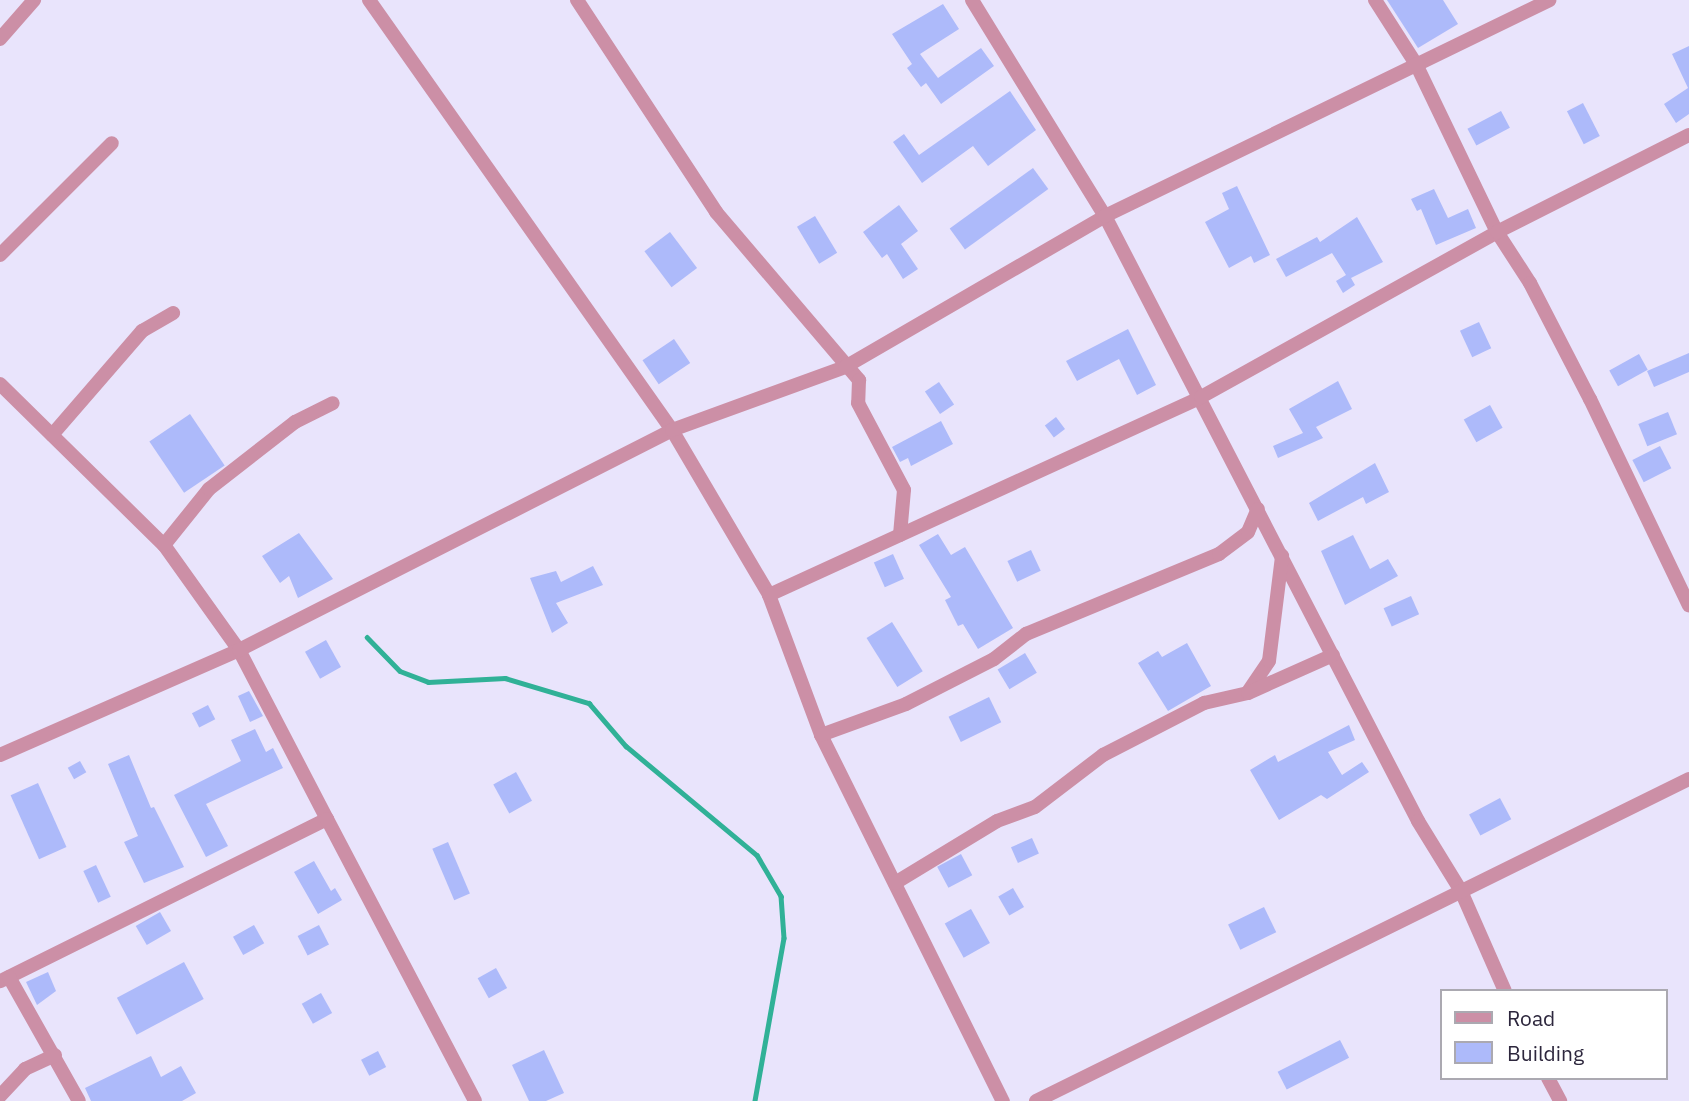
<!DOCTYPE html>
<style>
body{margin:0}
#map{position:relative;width:1689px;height:1101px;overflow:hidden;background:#e9e4fc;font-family:"IBM Plex Sans",sans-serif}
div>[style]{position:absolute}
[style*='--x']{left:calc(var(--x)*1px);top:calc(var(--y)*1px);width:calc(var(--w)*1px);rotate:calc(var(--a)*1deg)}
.stream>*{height:4.5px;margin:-2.25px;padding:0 2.25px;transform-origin:2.25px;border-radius:2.25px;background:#30b197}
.building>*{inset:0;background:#adbafa;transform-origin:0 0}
.minor>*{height:14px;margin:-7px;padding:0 7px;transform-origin:7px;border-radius:7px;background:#cc8fa6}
span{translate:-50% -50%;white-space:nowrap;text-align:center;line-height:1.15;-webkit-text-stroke:6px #fff;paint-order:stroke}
.legend{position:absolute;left:1440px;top:989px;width:228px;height:91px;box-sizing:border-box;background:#fff;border:2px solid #aba9b1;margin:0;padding:9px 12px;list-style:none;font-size:21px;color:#2d273d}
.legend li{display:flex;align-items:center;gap:14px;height:35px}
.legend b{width:35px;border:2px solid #aba9b1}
</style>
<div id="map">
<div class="stream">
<i style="--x:367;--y:637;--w:47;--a:45.9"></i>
<i style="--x:400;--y:671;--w:30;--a:21"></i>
<i style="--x:428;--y:682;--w:77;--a:-3"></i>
<i style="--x:505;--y:678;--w:88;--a:16.6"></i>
<i style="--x:589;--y:703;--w:57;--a:49.3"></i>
<i style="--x:626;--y:746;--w:170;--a:39.8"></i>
<i style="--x:757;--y:855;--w:48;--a:59.7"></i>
<i style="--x:781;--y:896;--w:42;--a:85.9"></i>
<i style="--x:784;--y:938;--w:166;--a:100.1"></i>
</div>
<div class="building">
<i style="clip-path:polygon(1387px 0,1443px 0,1458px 24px,1418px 48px)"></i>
<i style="clip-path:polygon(943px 4px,959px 29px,920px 54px,938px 78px,981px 48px,994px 66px,941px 104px,926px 83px,921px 87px,907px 68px,912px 64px,892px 34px)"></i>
<i style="clip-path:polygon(1689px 46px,1689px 114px,1676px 123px,1664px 104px,1688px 88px,1672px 54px)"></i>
<i style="clip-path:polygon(1010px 91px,1036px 130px,988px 166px,973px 146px,922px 183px,893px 142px,904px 134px,919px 155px)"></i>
<i style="left:1583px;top:103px;width:37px;height:18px;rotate:63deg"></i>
<i style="left:1501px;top:111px;width:19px;height:38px;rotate:62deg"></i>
<i style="left:1033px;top:168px;width:26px;height:103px;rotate:54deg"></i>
<i style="clip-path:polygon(1237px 186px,1270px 255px,1254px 263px,1251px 256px,1229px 268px,1205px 222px,1229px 209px,1222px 193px)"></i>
<i style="clip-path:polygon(1434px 189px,1448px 218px,1468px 209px,1476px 228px,1436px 245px,1421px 209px,1417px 211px,1411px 199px)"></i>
<i style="clip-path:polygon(899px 205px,918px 231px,901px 244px,918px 269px,903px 279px,887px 254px,882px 258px,863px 232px)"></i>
<i style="left:815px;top:216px;width:43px;height:21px;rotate:59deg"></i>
<i style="clip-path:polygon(1357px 217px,1383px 262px,1351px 278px,1355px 285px,1343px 293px,1336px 281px,1346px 275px,1332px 253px,1286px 277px,1276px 259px,1317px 237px,1320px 242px)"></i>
<i style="left:670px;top:232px;width:45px;height:32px;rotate:53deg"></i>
<i style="left:1479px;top:322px;width:29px;height:21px;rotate:65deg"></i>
<i style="clip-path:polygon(1128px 329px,1156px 385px,1137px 395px,1119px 359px,1077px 381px,1066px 361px)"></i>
<i style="left:674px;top:339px;width:29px;height:38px;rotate:56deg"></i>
<i style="clip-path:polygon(1689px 353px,1689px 372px,1654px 387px,1647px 371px)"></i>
<i style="left:1639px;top:354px;width:18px;height:34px;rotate:61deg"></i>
<i style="clip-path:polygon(1338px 381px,1352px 409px,1316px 427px,1323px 438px,1278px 458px,1273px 446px,1303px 433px,1289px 409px)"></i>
<i style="left:939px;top:382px;width:27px;height:17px;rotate:56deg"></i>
<i style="left:1490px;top:405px;width:26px;height:30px;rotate:61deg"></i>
<i style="left:1668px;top:412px;width:24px;height:32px;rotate:68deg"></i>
<i style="left:190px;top:414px;width:62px;height:49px;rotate:56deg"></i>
<i style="left:1056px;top:417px;width:15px;height:14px;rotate:53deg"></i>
<i style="clip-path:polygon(941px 421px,953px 444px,911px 466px,908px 458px,900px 462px,892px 447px)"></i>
<i style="left:1660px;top:446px;width:25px;height:31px;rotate:63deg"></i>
<i style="clip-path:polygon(1375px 463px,1389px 492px,1366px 504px,1363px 497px,1318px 521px,1309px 503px)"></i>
<i style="clip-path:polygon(299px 533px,333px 579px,298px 598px,289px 576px,280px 583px,262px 556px)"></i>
<i style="clip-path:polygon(938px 534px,951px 555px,965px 547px,1013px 628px,978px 649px,963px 624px,958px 626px,945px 600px,951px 597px,919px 545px)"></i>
<i style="clip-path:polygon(1353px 535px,1370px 569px,1388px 559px,1398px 576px,1345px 605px,1321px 551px)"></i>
<i style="left:1031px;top:550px;width:23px;height:26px;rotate:65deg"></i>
<i style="left:893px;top:554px;width:27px;height:21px;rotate:66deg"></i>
<i style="clip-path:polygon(593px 566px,603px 585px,556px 603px,568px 623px,552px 633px,530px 578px,556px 571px,561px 582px)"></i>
<i style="left:1411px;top:596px;width:20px;height:30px;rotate:66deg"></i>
<i style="left:892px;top:622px;width:58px;height:30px;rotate:58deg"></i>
<i style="left:326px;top:640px;width:31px;height:24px;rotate:61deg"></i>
<i style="clip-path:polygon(1187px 643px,1211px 686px,1168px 711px,1138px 663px,1158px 651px,1162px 657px)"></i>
<i style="left:1025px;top:653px;width:23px;height:32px;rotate:59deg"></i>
<i style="clip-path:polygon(249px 691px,263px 716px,250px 722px,238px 696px)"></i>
<i style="left:989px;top:697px;width:28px;height:45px;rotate:64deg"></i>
<i style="left:208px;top:705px;width:16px;height:18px;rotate:63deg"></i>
<i style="clip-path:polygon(1349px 725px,1355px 740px,1328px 752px,1342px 775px,1362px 762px,1369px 772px,1327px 799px,1321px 795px,1279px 820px,1250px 770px,1275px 755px,1278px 762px)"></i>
<i style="clip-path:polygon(255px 729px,266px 752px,273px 748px,283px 768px,206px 804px,228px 846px,206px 857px,174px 795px,241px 761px,231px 740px)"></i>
<i style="clip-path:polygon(129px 755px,151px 808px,154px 807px,184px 867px,144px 883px,124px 842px,138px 836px,108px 764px)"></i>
<i style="left:80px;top:761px;width:13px;height:14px;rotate:61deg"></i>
<i style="left:516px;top:772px;width:33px;height:26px;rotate:61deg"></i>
<i style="left:38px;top:783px;width:70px;height:30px;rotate:66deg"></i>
<i style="left:1500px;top:798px;width:24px;height:35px;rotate:62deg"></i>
<i style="left:1032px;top:838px;width:17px;height:23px;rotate:66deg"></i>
<i style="left:448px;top:842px;width:56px;height:17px;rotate:67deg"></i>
<i style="left:961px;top:854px;width:24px;height:27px;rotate:62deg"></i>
<i style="clip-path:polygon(314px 861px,331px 891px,335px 888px,342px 900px,318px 914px,294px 872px)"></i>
<i style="left:96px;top:865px;width:35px;height:14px;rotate:65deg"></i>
<i style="left:1013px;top:888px;width:22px;height:17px;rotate:60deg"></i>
<i style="left:1264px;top:907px;width:28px;height:40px;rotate:64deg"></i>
<i style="left:971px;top:909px;width:39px;height:30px;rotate:61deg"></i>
<i style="left:160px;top:912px;width:22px;height:28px;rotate:60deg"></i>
<i style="left:254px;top:925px;width:21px;height:24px;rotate:61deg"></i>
<i style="left:319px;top:925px;width:22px;height:24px;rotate:63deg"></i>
<i style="left:184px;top:962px;width:42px;height:76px;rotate:62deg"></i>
<i style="left:496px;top:968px;width:23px;height:21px;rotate:61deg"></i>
<i style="clip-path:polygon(48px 972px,56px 991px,37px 1005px,26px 982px)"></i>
<i style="left:321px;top:993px;width:23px;height:22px;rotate:61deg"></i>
<i style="left:1340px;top:1040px;width:20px;height:70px;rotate:63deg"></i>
<i style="clip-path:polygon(544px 1050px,564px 1093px,546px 1101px,529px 1101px,512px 1065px)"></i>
<i style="left:378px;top:1051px;width:18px;height:19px;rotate:63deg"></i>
<i style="clip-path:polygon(151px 1056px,161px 1077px,181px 1066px,196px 1093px,182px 1101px,91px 1101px,85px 1088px)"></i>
</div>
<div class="minor">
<i style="--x:369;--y:0;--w:526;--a:54.83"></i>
<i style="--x:672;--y:430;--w:191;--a:59.5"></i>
<i style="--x:769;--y:595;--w:149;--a:69.6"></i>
<i style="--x:821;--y:735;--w:409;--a:63.6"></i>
<i style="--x:577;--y:0;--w:254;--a:56.7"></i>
<i style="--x:716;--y:212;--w:221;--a:49.6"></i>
<i style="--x:859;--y:380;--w:23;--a:92"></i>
<i style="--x:858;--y:403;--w:98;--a:62.1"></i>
<i style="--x:904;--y:490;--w:45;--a:95.1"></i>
<i style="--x:972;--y:0;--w:254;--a:58.4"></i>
<i style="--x:1105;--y:216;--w:681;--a:62.64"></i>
<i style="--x:1418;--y:821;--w:82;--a:58.4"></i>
<i style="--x:1461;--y:891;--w:109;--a:66.3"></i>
<i style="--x:1375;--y:0;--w:76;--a:57.4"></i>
<i style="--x:1416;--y:64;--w:187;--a:64.3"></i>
<i style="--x:1497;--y:232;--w:61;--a:57.1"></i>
<i style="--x:1530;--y:283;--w:131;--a:62.7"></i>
<i style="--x:1590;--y:399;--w:229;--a:64.4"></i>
<i style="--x:0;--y:39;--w:52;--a:-48.9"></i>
<i style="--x:0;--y:255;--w:158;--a:-45"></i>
<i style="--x:0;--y:384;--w:230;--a:44.5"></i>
<i style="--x:164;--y:545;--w:129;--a:54.5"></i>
<i style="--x:239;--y:650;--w:191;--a:62.5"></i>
<i style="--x:327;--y:819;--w:365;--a:153.6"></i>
<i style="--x:52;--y:435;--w:138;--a:-49.1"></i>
<i style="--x:142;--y:331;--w:36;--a:-30"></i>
<i style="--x:164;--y:545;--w:72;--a:-51.2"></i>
<i style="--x:209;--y:489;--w:109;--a:-37.9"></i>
<i style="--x:295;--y:422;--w:42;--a:-26.6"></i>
<i style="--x:769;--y:595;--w:475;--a:-24.6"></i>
<i style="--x:1201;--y:397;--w:339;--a:-29.1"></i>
<i style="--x:1497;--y:232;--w:215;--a:-26.8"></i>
<i style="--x:1248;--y:692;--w:37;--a:-56"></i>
<i style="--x:1269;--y:661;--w:106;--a:-82.9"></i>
<i style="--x:821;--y:735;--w:90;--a:-20"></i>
<i style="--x:906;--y:704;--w:99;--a:-27.1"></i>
<i style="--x:994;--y:659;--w:41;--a:-38"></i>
<i style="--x:1026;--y:634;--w:209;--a:-22.5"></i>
<i style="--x:1219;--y:554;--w:36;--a:-37"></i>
<i style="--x:1248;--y:532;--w:25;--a:-67"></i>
<i style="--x:0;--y:755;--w:261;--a:-23.7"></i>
<i style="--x:239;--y:650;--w:486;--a:-26.9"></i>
<i style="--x:672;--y:430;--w:184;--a:-20"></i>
<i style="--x:845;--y:367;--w:301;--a:-30.1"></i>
<i style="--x:1105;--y:216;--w:494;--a:-25.9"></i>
<i style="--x:327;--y:819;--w:318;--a:62.3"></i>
<i style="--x:895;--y:883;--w:119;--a:-31.3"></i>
<i style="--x:997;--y:821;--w:40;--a:-20.2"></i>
<i style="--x:1035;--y:807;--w:86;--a:-37.4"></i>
<i style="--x:1103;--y:755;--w:114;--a:-27.2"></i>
<i style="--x:1204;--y:703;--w:45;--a:-12.8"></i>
<i style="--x:1248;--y:693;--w:93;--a:-24.1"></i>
<i style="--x:9;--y:977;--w:142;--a:60.6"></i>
<i style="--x:1548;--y:1078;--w:26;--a:62"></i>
<i style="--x:0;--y:1096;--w:37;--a:-47"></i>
<i style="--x:25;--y:1069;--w:33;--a:-25"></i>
<i style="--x:1036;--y:1101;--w:728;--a:-26.25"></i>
</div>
<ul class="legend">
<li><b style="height:9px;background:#cc8fa6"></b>Road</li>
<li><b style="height:19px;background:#adbafa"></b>Building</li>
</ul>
</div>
